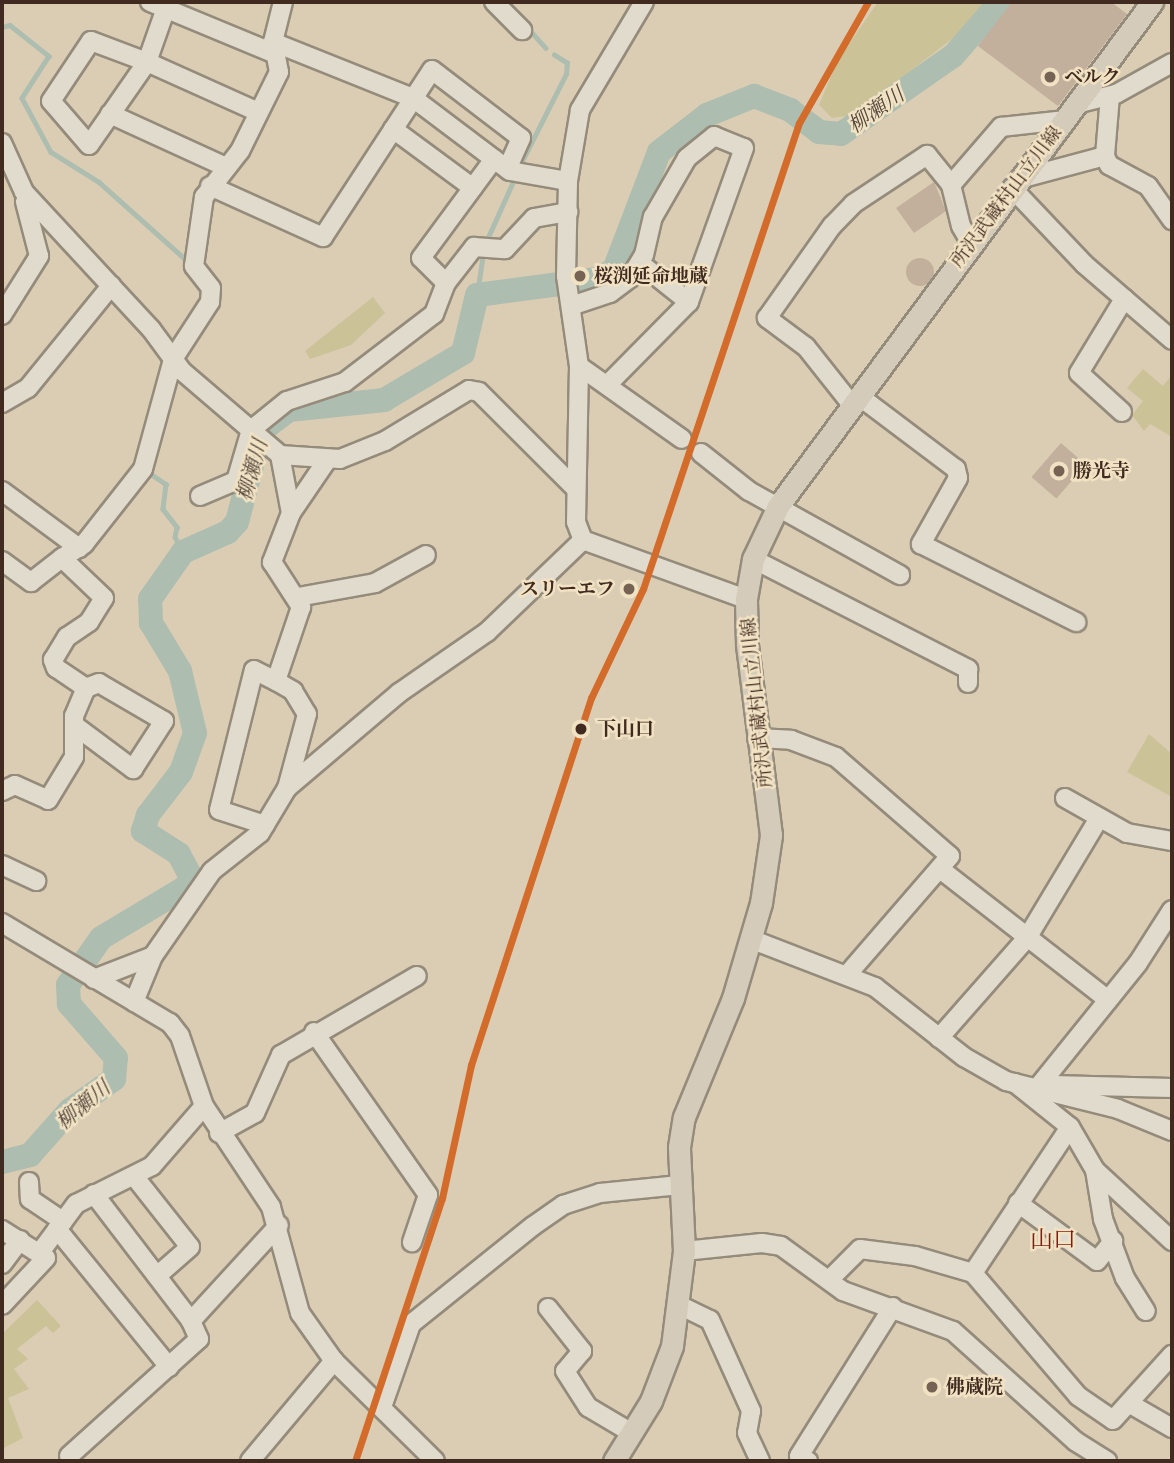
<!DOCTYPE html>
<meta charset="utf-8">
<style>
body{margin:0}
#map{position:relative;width:1174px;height:1463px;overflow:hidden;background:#dacdb3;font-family:"Libre Caslon Text","Noto Serif JP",serif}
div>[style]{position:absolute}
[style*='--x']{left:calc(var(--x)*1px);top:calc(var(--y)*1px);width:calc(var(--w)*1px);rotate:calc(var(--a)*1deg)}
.green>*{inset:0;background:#cbc397}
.stream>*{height:4.5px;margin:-2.25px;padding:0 2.25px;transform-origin:2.25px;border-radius:2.25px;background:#adbdb0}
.river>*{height:24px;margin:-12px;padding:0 12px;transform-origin:12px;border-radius:12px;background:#adbdb0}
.building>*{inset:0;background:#c2af9c;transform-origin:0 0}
.round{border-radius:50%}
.roads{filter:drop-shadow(2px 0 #958b7b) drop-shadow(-2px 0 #958b7b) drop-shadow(0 2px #958b7b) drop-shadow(0 -2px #958b7b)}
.minor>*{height:18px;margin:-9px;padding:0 9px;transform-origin:9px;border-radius:9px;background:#e1dbcd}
.major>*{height:21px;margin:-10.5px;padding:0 10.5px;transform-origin:10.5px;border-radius:10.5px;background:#d5cbba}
.rail-1>*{height:7px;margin:-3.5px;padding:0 3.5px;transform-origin:3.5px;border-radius:3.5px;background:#d36b2b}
.dots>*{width:19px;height:19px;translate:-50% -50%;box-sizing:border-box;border:4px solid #f1e2c3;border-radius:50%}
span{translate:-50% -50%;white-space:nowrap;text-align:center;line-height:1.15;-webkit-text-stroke:5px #f1e2c3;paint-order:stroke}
.poi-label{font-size:19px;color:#412a1f;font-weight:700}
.left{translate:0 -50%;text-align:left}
.right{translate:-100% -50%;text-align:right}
.street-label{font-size:19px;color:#412a1f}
.stop-label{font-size:19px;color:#412a1f;font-weight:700}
.water-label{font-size:21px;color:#53463c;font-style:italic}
.quarter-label{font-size:23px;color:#7a1f14}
.frame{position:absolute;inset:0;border:4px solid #412a1f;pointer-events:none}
</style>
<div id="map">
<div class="green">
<i style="clip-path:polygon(878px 2px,984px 2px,957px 35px,853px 115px,832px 118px,819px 105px,838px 60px)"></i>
<i style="clip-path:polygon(373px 297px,385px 313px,351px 345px,310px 359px,305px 351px)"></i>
<i style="clip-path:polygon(1143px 369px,1163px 386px,1172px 375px,1172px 437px,1150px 424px,1144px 431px,1132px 415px,1143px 401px,1127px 388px)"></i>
<i style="clip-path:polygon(1149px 734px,1172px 754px,1172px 797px,1127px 772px)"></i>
<i style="clip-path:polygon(37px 1300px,61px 1326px,53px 1333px,46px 1326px,17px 1349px,28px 1359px,14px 1369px,29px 1389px,8px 1398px,23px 1438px,4px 1448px,2px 1334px)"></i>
</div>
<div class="stream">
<i style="--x:2;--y:27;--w:8;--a:-14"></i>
<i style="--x:10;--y:25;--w:50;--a:38.5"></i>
<i style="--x:49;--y:56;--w:50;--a:122.7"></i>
<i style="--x:22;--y:98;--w:61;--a:61.8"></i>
<i style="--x:51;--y:152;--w:57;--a:32"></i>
<i style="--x:99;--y:182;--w:113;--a:41.8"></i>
<i style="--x:527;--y:27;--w:28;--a:48"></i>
<i style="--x:519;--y:167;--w:104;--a:-63.2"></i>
<i style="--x:566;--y:74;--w:11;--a:-85"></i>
<i style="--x:567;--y:63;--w:15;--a:-148"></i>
<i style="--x:485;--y:244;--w:76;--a:-65.8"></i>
<i style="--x:477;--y:295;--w:42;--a:-81.9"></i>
<i style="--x:148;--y:472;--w:22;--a:34"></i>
<i style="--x:166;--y:484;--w:25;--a:97"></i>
<i style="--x:163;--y:509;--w:23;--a:52"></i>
<i style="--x:177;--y:527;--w:10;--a:101"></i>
<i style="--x:175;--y:537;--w:17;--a:62"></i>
</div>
<div class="river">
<i style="--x:2;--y:1162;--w:29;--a:-14"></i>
<i style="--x:30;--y:1155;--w:60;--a:-48.4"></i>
<i style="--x:70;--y:1110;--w:54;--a:-35.2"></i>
<i style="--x:114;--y:1079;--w:21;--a:-85"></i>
<i style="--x:116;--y:1058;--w:72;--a:-131"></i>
<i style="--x:69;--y:1004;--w:19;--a:-93"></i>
<i style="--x:68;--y:985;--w:57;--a:-54.9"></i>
<i style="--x:101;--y:938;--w:99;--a:-31"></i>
<i style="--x:186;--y:887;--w:11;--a:-63"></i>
<i style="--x:191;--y:877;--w:26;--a:-118"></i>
<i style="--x:179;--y:854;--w:43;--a:-147.4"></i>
<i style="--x:143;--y:831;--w:17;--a:-73"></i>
<i style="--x:148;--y:815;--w:54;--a:-52.5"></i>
<i style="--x:181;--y:772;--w:41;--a:-70.3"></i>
<i style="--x:195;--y:733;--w:64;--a:-103.6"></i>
<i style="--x:180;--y:671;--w:56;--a:-121.1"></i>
<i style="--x:151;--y:623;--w:24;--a:-92"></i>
<i style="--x:150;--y:599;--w:57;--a:-54.9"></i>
<i style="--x:183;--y:552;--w:49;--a:-24"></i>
<i style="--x:228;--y:532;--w:13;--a:-48"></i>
<i style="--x:237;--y:522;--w:94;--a:-75.2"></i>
<i style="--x:261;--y:431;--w:35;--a:-37"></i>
<i style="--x:289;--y:410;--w:96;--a:-6"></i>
<i style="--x:384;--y:400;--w:92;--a:-30.7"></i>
<i style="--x:463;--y:353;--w:60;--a:-76.4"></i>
<i style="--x:477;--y:295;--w:121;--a:-7.6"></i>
<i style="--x:597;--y:279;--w:19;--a:-28"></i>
<i style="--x:614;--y:270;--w:126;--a:-69.1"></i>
<i style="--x:659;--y:152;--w:61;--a:-37.6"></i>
<i style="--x:707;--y:115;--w:51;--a:-22"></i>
<i style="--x:754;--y:96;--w:39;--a:21"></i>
<i style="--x:790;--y:110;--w:36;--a:37"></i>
<i style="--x:819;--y:132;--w:22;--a:5"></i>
<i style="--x:841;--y:134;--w:136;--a:-34.9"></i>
<i style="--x:953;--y:56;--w:72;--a:-49"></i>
</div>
<div class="building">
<i style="clip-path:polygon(1012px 2px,1111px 2px,1127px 14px,1058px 106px,978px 46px)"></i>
<i style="clip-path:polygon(934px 182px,946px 211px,914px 233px,896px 208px)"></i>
<i class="round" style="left:906px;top:258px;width:28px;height:28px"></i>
<i style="left:1061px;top:443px;width:33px;height:45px;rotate:41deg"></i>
</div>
<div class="roads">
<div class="minor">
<i style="--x:150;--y:2;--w:133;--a:22.5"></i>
<i style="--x:494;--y:2;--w:40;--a:45"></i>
<i style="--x:644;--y:2;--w:126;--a:120.7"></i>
<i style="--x:580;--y:110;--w:72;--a:99.6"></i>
<i style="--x:568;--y:181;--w:95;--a:91.2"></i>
<i style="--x:566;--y:276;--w:91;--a:81.8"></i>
<i style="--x:579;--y:366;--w:156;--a:91.1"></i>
<i style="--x:576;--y:522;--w:19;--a:69"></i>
<i style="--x:583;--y:540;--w:173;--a:19.9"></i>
<i style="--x:166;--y:8;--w:57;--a:109.4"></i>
<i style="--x:147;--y:62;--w:101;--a:124.9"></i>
<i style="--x:89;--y:145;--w:58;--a:-130.8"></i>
<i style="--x:51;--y:101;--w:72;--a:-56.3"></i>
<i style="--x:91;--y:41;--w:60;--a:20.6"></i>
<i style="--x:147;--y:62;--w:122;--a:24.2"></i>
<i style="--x:273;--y:42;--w:151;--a:21.8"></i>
<i style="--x:413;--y:98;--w:121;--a:37"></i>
<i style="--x:510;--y:171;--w:59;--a:9.8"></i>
<i style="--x:1110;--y:96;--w:60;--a:94.8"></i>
<i style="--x:1105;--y:156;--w:10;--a:66"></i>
<i style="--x:1109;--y:165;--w:44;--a:28.3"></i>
<i style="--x:1148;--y:186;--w:42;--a:54.8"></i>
<i style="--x:1076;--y:104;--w:41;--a:-14"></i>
<i style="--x:1116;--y:94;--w:64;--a:-29"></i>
<i style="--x:110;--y:114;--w:128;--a:24.6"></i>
<i style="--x:393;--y:129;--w:99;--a:36.4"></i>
<i style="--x:2;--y:143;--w:54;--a:65.8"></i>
<i style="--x:24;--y:192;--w:187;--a:47.2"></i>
<i style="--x:151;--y:329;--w:52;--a:53.6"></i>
<i style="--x:182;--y:371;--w:129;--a:40.6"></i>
<i style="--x:280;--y:455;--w:60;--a:3.8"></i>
<i style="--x:340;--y:459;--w:48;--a:-21.8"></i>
<i style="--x:385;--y:441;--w:98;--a:-31.3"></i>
<i style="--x:469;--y:390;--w:10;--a:11"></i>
<i style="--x:479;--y:392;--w:133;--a:45"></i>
<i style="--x:1019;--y:179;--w:89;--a:-15"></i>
<i style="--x:951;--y:185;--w:77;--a:-49.2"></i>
<i style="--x:1001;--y:127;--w:63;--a:-6.3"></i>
<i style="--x:210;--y:186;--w:124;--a:24.3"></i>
<i style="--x:323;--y:237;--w:199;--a:-56.9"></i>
<i style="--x:432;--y:70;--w:112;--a:37.4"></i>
<i style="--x:521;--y:138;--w:34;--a:114"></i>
<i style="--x:1012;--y:188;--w:105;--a:46.5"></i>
<i style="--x:1084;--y:264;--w:116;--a:40.8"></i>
<i style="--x:641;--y:264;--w:61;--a:38.4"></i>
<i style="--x:446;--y:283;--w:35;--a:-135"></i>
<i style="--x:421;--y:258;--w:123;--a:-53.6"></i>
<i style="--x:571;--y:306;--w:41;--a:-18.4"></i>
<i style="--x:610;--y:293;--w:25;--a:-37"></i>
<i style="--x:630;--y:278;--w:27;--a:-59"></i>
<i style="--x:644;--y:255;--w:39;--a:-77"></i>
<i style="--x:653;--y:217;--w:68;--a:-60"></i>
<i style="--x:687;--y:158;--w:35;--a:-39"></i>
<i style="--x:714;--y:136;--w:32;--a:22"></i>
<i style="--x:744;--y:148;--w:164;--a:109.7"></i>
<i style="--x:689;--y:302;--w:114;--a:134.6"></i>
<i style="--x:2;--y:315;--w:70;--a:-57.9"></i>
<i style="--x:39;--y:256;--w:56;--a:-104.5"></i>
<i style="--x:579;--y:366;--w:126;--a:35.3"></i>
<i style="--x:859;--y:396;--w:121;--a:37"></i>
<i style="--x:956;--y:469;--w:9;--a:77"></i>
<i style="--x:958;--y:478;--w:76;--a:119.3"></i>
<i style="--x:921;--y:544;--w:174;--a:26.7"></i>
<i style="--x:2;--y:403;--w:30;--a:-30"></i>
<i style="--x:28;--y:388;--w:132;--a:-50.9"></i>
<i style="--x:852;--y:405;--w:74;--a:-128.4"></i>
<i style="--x:806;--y:347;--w:49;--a:-143.4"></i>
<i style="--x:767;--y:318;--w:113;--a:-54.8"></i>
<i style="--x:832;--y:226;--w:30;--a:-46"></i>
<i style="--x:853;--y:204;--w:89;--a:-33.5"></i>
<i style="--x:927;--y:155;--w:38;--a:51"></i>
<i style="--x:951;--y:185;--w:42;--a:76.3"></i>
<i style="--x:961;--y:226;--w:20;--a:60"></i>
<i style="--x:1122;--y:412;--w:58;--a:-137.8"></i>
<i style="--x:1079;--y:373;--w:87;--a:-58.7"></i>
<i style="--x:701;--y:453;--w:61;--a:38.4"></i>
<i style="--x:749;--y:491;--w:173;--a:29.1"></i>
<i style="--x:280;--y:455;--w:59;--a:79.3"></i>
<i style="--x:291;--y:513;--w:53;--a:111.2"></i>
<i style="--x:272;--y:562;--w:54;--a:57.2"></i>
<i style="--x:301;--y:607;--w:78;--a:108.7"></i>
<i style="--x:276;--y:681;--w:20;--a:30"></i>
<i style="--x:293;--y:691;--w:27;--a:59"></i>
<i style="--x:307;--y:714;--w:77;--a:105.1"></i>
<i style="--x:2;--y:491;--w:96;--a:36.5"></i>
<i style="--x:200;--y:496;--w:39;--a:-23"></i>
<i style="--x:236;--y:481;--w:53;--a:-73.6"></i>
<i style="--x:251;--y:430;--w:46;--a:-38.9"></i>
<i style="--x:287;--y:401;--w:61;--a:-18.1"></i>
<i style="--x:345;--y:382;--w:112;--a:-37.4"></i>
<i style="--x:434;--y:314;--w:33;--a:-69"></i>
<i style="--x:446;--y:283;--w:46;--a:-52.1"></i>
<i style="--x:474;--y:247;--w:31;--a:4"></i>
<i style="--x:505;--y:249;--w:42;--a:-46.9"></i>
<i style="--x:534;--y:218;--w:35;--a:-10"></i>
<i style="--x:291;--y:513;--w:64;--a:-55.8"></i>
<i style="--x:753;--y:559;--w:242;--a:27.1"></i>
<i style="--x:968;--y:669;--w:14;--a:90"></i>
<i style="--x:2;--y:561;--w:36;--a:36"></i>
<i style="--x:31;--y:582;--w:39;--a:-38"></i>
<i style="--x:298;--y:597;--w:78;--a:-10.3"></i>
<i style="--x:375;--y:583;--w:58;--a:-28.8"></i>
<i style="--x:74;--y:725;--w:74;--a:36.7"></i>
<i style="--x:133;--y:769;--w:57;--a:-57.1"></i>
<i style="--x:164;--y:721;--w:75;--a:-149.7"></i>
<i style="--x:99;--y:683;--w:14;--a:159"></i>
<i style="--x:757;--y:738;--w:34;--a:3"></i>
<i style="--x:791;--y:740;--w:48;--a:20.7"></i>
<i style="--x:836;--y:757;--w:151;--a:41"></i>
<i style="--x:950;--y:856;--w:157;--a:130.9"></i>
<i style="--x:2;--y:791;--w:14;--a:-25"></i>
<i style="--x:15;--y:785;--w:36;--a:24"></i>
<i style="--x:48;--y:800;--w:50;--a:-58.8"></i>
<i style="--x:74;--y:757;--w:41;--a:-90"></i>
<i style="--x:74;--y:716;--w:30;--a:-67"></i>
<i style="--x:86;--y:688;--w:36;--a:-146"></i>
<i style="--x:56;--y:668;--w:9;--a:-111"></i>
<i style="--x:53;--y:660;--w:27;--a:-59"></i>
<i style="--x:67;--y:637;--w:27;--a:-34"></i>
<i style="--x:89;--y:622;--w:28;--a:-58"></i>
<i style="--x:104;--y:598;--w:58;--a:-136.4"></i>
<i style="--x:62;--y:558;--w:26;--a:-32"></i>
<i style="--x:84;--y:544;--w:95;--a:-51.8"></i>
<i style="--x:143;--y:469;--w:114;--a:-74.7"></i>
<i style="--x:173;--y:359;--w:68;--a:-57"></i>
<i style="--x:210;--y:302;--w:14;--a:-86"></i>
<i style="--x:211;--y:288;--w:28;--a:-128"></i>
<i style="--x:194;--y:266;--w:70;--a:-81.8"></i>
<i style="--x:204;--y:197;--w:58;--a:-52"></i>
<i style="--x:240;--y:151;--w:88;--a:-63.7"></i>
<i style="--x:279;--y:72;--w:31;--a:-101"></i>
<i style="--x:273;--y:42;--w:41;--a:-76"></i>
<i style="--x:1065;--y:798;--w:71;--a:29.4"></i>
<i style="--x:1127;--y:833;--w:46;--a:10.1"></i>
<i style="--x:265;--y:825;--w:48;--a:-161.9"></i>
<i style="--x:219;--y:810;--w:144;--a:-76"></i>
<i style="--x:254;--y:670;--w:25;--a:27"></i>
<i style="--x:2;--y:865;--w:38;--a:25"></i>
<i style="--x:940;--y:869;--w:213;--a:37.9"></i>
<i style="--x:2;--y:923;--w:196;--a:30.8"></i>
<i style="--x:170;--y:1023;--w:16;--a:52"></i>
<i style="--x:180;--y:1036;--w:74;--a:71.1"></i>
<i style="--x:204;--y:1106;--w:121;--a:56.4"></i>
<i style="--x:271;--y:1207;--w:110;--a:74.7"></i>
<i style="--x:300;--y:1313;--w:59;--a:54.7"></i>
<i style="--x:334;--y:1361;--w:142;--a:44.7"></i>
<i style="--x:753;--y:940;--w:131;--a:21.1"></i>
<i style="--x:875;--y:987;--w:113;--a:38.2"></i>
<i style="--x:964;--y:1057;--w:48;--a:29.7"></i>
<i style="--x:1006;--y:1081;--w:115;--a:14"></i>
<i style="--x:1118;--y:1109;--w:58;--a:22.2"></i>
<i style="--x:94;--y:979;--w:63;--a:-21.3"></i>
<i style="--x:153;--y:956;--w:103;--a:-55.2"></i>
<i style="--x:212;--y:871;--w:61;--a:-38.4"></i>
<i style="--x:260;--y:833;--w:52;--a:-59"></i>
<i style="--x:287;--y:788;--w:147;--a:-40.3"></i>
<i style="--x:399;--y:693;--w:107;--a:-34.7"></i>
<i style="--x:487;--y:632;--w:133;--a:-43.8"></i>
<i style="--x:134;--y:1002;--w:50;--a:-67.6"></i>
<i style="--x:314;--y:1032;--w:199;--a:55"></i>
<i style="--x:428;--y:1195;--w:50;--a:108.8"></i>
<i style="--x:939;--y:1038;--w:133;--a:-48.7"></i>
<i style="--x:1027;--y:938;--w:140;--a:-59"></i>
<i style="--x:1015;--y:1083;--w:70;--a:38.7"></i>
<i style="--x:1070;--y:1127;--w:50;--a:59.8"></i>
<i style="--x:1095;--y:1170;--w:105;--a:42.7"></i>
<i style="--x:1052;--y:1085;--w:120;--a:1.4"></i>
<i style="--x:1038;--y:1087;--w:159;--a:-51.1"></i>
<i style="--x:1138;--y:963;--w:63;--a:-57.3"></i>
<i style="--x:219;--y:1133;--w:41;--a:-29.1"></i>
<i style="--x:255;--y:1113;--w:64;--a:-65.9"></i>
<i style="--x:281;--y:1055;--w:157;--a:-30.2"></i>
<i style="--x:1095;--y:1170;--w:50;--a:80.7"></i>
<i style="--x:1103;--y:1219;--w:63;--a:69.6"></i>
<i style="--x:1125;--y:1278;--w:39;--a:58"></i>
<i style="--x:134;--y:1176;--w:90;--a:51.7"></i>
<i style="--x:190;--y:1247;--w:44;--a:138.7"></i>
<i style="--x:29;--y:1182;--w:17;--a:87"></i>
<i style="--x:30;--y:1199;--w:40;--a:34"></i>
<i style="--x:94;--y:1194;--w:160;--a:52.6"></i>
<i style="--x:1018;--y:1203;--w:98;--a:36.3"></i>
<i style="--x:1097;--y:1261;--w:26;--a:-51"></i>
<i style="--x:57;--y:1229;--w:178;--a:50.9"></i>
<i style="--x:2;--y:1230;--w:52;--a:32.5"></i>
<i style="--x:46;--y:1258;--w:64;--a:133.1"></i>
<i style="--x:41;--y:1251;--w:59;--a:-53.3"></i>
<i style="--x:76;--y:1204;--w:85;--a:-26.6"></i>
<i style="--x:152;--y:1166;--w:79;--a:-49.1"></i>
<i style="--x:684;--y:1251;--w:78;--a:-5.9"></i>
<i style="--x:762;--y:1243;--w:19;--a:9"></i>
<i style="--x:781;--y:1246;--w:77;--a:36"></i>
<i style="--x:843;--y:1291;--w:117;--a:20"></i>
<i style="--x:953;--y:1331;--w:164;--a:42"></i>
<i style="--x:1075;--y:1441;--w:38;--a:32"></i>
<i style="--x:2;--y:1264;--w:30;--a:-53"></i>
<i style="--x:973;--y:1273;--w:162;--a:49.5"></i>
<i style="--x:1078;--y:1396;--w:42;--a:34.4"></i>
<i style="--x:1113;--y:1420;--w:88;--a:-47.8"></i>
<i style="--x:829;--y:1280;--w:44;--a:-45"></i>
<i style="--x:860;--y:1249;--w:55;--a:7.3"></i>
<i style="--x:915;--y:1256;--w:60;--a:16.3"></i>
<i style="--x:973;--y:1273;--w:175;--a:-56.4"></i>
<i style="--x:679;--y:1305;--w:34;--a:26"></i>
<i style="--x:710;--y:1320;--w:100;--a:65.7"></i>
<i style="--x:751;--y:1411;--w:22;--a:100"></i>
<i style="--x:747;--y:1433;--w:31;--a:65"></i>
<i style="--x:548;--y:1308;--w:55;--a:51.7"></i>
<i style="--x:582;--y:1351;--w:26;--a:130"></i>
<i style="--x:565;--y:1371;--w:43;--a:57.4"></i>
<i style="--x:588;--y:1407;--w:51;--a:30.6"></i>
<i style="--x:1132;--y:1405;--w:46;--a:29.9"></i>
<i style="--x:382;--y:1407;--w:88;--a:-70.7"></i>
<i style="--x:411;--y:1324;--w:156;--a:-38.8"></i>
<i style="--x:533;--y:1226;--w:37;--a:-35"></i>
<i style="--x:563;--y:1205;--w:39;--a:-18"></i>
<i style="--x:600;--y:1193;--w:80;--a:-5.7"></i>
<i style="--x:69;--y:1456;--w:175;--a:-42"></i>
<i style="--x:199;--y:1339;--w:20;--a:-114"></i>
<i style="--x:191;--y:1321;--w:130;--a:-47.5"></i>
<i style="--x:250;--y:1461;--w:131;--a:-50"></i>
<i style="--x:808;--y:1461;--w:10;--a:-151"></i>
<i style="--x:799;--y:1456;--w:176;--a:-57.8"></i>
</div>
<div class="major">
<i style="--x:614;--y:1461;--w:70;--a:-58.3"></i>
<i style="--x:651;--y:1401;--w:59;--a:-69.1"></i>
<i style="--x:672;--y:1346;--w:96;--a:-82.8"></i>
<i style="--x:684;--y:1251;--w:104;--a:-92.8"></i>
<i style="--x:679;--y:1147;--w:30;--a:-81"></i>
<i style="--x:684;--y:1117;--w:129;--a:-67.6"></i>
<i style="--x:733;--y:998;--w:99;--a:-73.6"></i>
<i style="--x:761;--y:903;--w:69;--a:-81.6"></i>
<i style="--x:771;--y:835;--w:193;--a:-97.2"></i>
<i style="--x:747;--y:644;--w:45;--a:-91.3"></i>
<i style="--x:746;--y:599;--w:41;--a:-80.1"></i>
<i style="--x:753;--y:559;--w:59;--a:-64.7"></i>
<i style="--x:778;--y:506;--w:628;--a:-53.42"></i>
</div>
</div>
<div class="rail-1">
<i style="--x:355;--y:1461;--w:277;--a:-71.7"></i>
<i style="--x:442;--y:1198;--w:136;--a:-77.7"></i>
<i style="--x:471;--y:1065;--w:386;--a:-71.9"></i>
<i style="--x:591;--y:698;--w:121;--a:-64.5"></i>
<i style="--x:643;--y:589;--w:491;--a:-71.5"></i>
<i style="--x:799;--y:123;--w:139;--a:-60.3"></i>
</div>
<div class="dots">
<i style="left:1050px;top:77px;background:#776353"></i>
<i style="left:580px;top:276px;background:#776353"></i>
<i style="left:1059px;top:471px;background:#776353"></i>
<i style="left:629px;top:589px;background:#776353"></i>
<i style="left:581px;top:729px;background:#412a1f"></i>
<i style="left:932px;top:1387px;background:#776353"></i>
</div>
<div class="poi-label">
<span class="left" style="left:1064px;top:77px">ベルク</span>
<span class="left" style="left:594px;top:276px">桜渕延命地蔵</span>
<span class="left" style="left:1073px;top:471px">勝光寺</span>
<span class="right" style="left:615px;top:589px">スリーエフ</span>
<span class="left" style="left:946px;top:1387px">佛蔵院</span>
</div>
<div class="street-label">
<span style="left:1006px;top:197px;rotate:-53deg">所沢武蔵村山立川線</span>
<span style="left:757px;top:703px;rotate:-96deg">所沢武蔵村山立川線</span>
</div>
<div class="stop-label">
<span class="left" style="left:597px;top:729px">下山口</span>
</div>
<div class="water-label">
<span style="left:876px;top:110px;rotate:-35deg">柳瀬川</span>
<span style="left:252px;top:470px;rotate:-74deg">柳瀬川</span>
<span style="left:83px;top:1105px;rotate:-40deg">柳瀬川</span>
</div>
<div class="quarter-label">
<span style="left:1053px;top:1239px">山口</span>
</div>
<div class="frame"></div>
</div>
